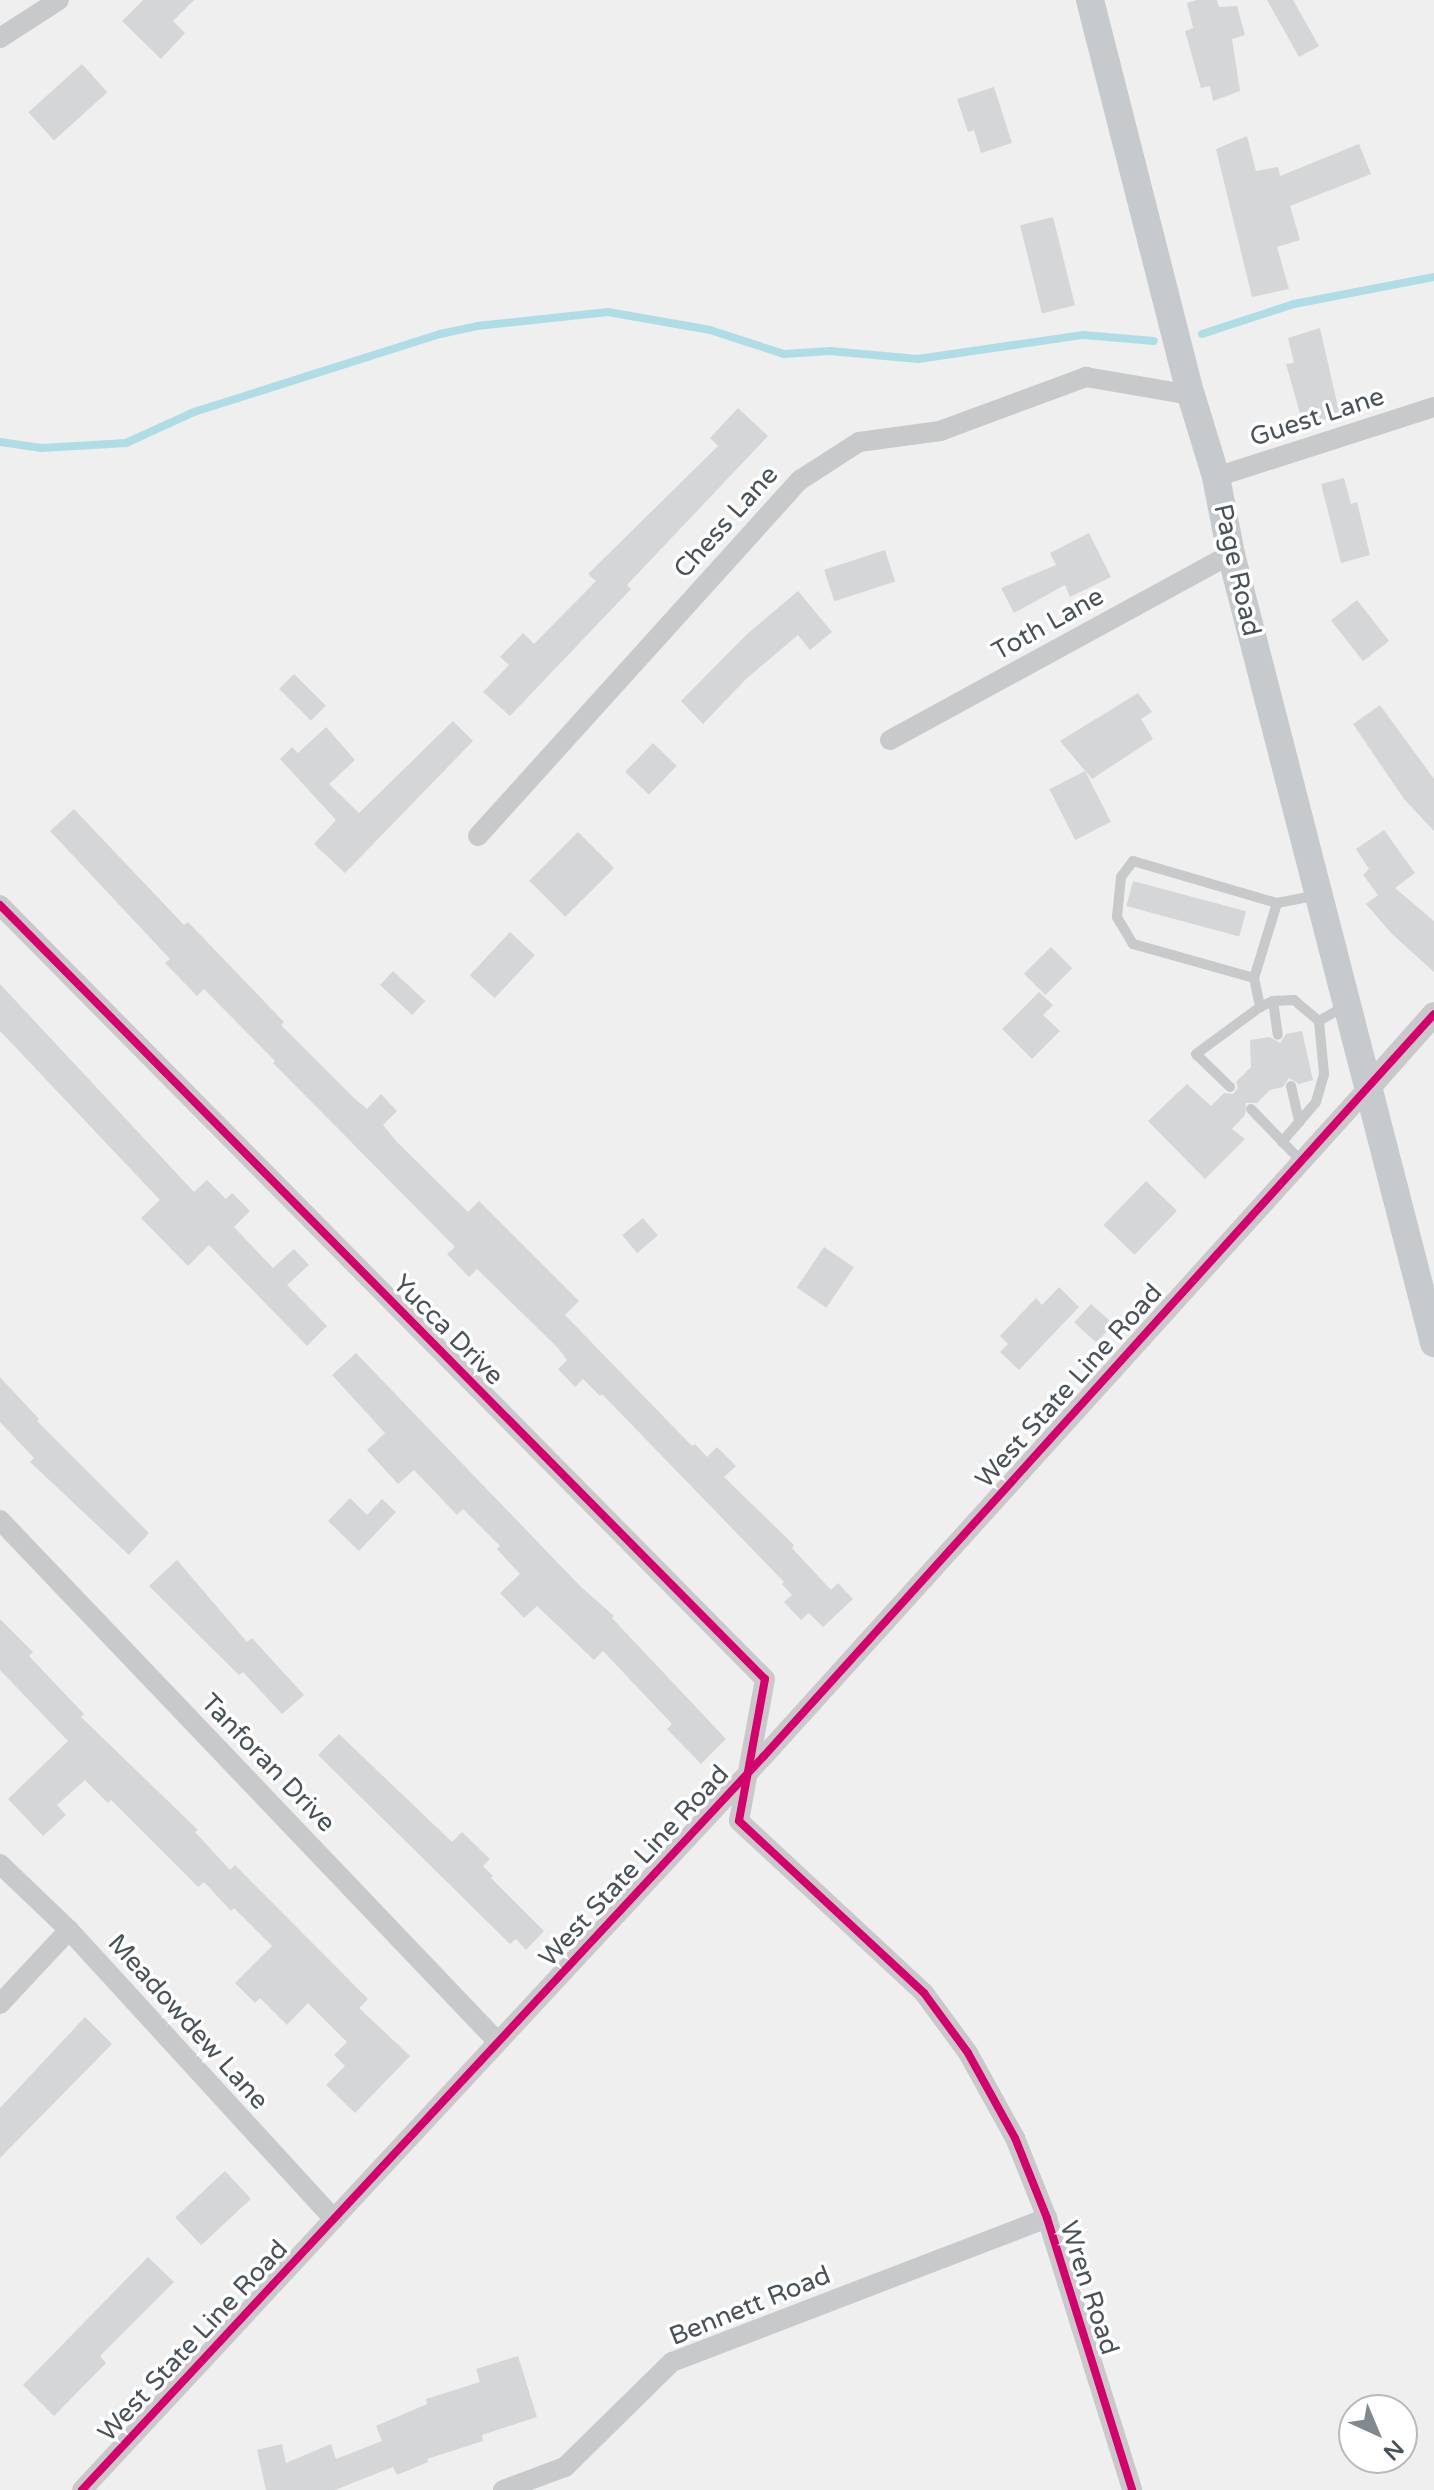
<!DOCTYPE html>
<style>
body{margin:0}
#map{position:relative;width:1434px;height:2490px;overflow:hidden;background:#efefef;font-family:"Varela Round",sans-serif}
div>[style]{position:absolute}
[style*='--x']{left:calc(var(--x)*1px);top:calc(var(--y)*1px);width:calc(var(--w)*1px);rotate:calc(var(--a)*1deg)}
.stream>*{height:8px;margin:-4px;padding:0 4px;transform-origin:4px;border-radius:4px;background:#afdde5}
.building>*{inset:0;background:#d5d6d8;transform-origin:0 0}
.service>*{height:10px;margin:-5px;padding:0 5px;transform-origin:5px;border-radius:5px;background:#c7c9ca}
.minor>*{height:20px;margin:-10px;padding:0 10px;transform-origin:10px;border-radius:10px;background:#c7c9ca}
.tertiary>*{height:24px;margin:-12px;padding:0 12px;transform-origin:12px;border-radius:12px;background:#c7c9ca}
.secondary>*{height:28px;margin:-14px;padding:0 14px;transform-origin:14px;border-radius:14px;background:#c7cacc}
.cycleway>*{height:8px;margin:-4px;padding:0 4px;transform-origin:4px;border-radius:4px;background:#d6006c}
span{translate:-50% -50%;white-space:nowrap;text-align:center;line-height:1.15;-webkit-text-stroke:7px #fff;paint-order:stroke}
.street-label{font-size:26px;color:#485259}
.north{position:absolute;left:1338px;top:2394px;width:80px;height:80px;box-sizing:border-box;background:#fff;border:2px solid #b6babd;border-radius:50%;rotate:136deg;font-size:22px;font-weight:700;line-height:32px;text-align:center;color:#485259}
.north::after{content:'';display:block;margin:auto;width:28px;height:36px;background:#82898e;clip-path:polygon(50% 0,100% 100%,50% 72%,0 100%)}
</style>
<div id="map">
<div class="stream">
<i style="--x:1202;--y:334;--w:97;--a:-18.1"></i>
<i style="--x:1294;--y:304;--w:143;--a:-10.9"></i>
<i style="--x:0;--y:442;--w:42;--a:8.1"></i>
<i style="--x:42;--y:448;--w:84;--a:-3.4"></i>
<i style="--x:126;--y:443;--w:75;--a:-24.5"></i>
<i style="--x:194;--y:412;--w:258;--a:-17.6"></i>
<i style="--x:440;--y:334;--w:38;--a:-12"></i>
<i style="--x:477;--y:326;--w:132;--a:-6.1"></i>
<i style="--x:608;--y:312;--w:104;--a:10"></i>
<i style="--x:710;--y:330;--w:78;--a:18"></i>
<i style="--x:784;--y:354;--w:46;--a:-3.7"></i>
<i style="--x:830;--y:351;--w:88;--a:5.2"></i>
<i style="--x:918;--y:359;--w:167;--a:-8.3"></i>
<i style="--x:1083;--y:335;--w:71;--a:4.8"></i>
</div>
<div class="building">
<i style="clip-path:polygon(143px 0,194px 0,173px 21px,185px 33px,161px 59px,122px 21px)"></i>
<i style="clip-path:polygon(1197px 0,1217px 0,1219px 7px,1237px 6px,1245px 35px,1232px 39px,1240px 91px,1213px 101px,1210px 86px,1201px 88px,1185px 31px,1193px 28px,1187px 3px)"></i>
<i style="clip-path:polygon(1267px 0,1293px 0,1319px 46px,1299px 57px)"></i>
<i style="left:82px;top:64px;width:38px;height:72px;rotate:48deg"></i>
<i style="clip-path:polygon(994px 87px,1012px 143px,981px 153px,974px 130px,968px 132px,957px 99px)"></i>
<i style="clip-path:polygon(1247px 136px,1256px 171px,1278px 167px,1280px 176px,1359px 144px,1371px 174px,1290px 206px,1300px 240px,1277px 247px,1289px 289px,1252px 297px,1216px 149px)"></i>
<i style="left:1053px;top:217px;width:91px;height:34px;rotate:76deg"></i>
<i style="clip-path:polygon(1320px 328px,1340px 416px,1303px 424px,1286px 364px,1294px 363px,1288px 338px)"></i>
<i style="clip-path:polygon(738px 408px,768px 436px,627px 585px,631px 589px,510px 716px,483px 692px,509px 665px,500px 657px,523px 633px,534px 644px,596px 581px,588px 574px,718px 446px,710px 438px)"></i>
<i style="clip-path:polygon(1344px 478px,1351px 504px,1357px 502px,1370px 555px,1341px 563px,1321px 484px)"></i>
<i style="clip-path:polygon(1089px 533px,1111px 577px,1070px 597px,1065px 585px,1014px 613px,1001px 588px,1056px 565px,1050px 553px)"></i>
<i style="left:885px;top:550px;width:33px;height:64px;rotate:72deg"></i>
<i style="clip-path:polygon(798px 591px,832px 632px,810px 650px,798px 635px,746px 679px,703px 724px,681px 701px,746px 635px)"></i>
<i style="left:1357px;top:600px;width:52px;height:33px;rotate:52deg"></i>
<i style="left:294px;top:674px;width:45px;height:21px;rotate:45deg"></i>
<i style="clip-path:polygon(1138px 693px,1152px 712px,1141px 719px,1153px 739px,1092px 779px,1060px 741px)"></i>
<i style="clip-path:polygon(1380px 705px,1434px 779px,1434px 831px,1404px 799px,1353px 724px)"></i>
<i style="clip-path:polygon(453px 721px,473px 741px,345px 873px,314px 844px,336px 820px,280px 759px,292px 747px,298px 753px,326px 727px,355px 760px,329px 784px,359px 813px)"></i>
<i style="left:653px;top:743px;width:33px;height:40px;rotate:44deg"></i>
<i style="left:1085px;top:771px;width:57px;height:40px;rotate:63deg"></i>
<i style="clip-path:polygon(74px 809px,184px 925px,188px 922px,284px 1022px,281px 1025px,353px 1097px,367px 1109px,381px 1094px,397px 1111px,383px 1125px,397px 1142px,468px 1212px,479px 1201px,579px 1301px,565px 1315px,692px 1446px,695px 1444px,707px 1457px,717px 1447px,736px 1466px,724px 1477px,794px 1545px,792px 1548px,831px 1590px,838px 1583px,853px 1599px,823px 1627px,809px 1613px,801px 1620px,784px 1602px,792px 1595px,782px 1584px,784px 1582px,602px 1394px,600px 1396px,583px 1379px,575px 1387px,558px 1369px,567px 1360px,558px 1348px,477px 1269px,469px 1277px,447px 1254px,455px 1247px,273px 1063px,275px 1061px,204px 989px,197px 996px,165px 963px,170px 959px,50px 831px)"></i>
<i style="clip-path:polygon(1384px 830px,1415px 873px,1395px 888px,1434px 921px,1434px 972px,1392px 934px,1366px 904px,1378px 895px,1363px 875px,1369px 869px,1356px 849px)"></i>
<i style="left:578px;top:832px;width:51px;height:69px;rotate:45deg"></i>
<i style="left:1133px;top:881px;width:117px;height:26px;rotate:15deg"></i>
<i style="left:510px;top:932px;width:34px;height:59px;rotate:43deg"></i>
<i style="left:1051px;top:947px;width:30px;height:38px;rotate:45deg"></i>
<i style="left:393px;top:971px;width:44px;height:19px;rotate:43deg"></i>
<i style="clip-path:polygon(0 984px,194px 1192px,207px 1180px,226px 1199px,232px 1193px,250px 1211px,234px 1227px,273px 1268px,294px 1249px,309px 1265px,287px 1285px,327px 1326px,307px 1346px,209px 1245px,188px 1266px,141px 1218px,160px 1200px,0 1031px)"></i>
<i style="clip-path:polygon(1039px 992px,1053px 1005px,1043px 1015px,1060px 1031px,1032px 1059px,1002px 1029px)"></i>
<i style="clip-path:polygon(1302px 1031px,1313px 1080px,1299px 1084px,1289px 1078px,1283px 1087px,1270px 1090px,1257px 1103px,1246px 1103px,1245px 1115px,1232px 1129px,1245px 1139px,1205px 1179px,1148px 1121px,1187px 1084px,1211px 1106px,1224px 1093px,1233px 1094px,1238px 1088px,1236px 1082px,1251px 1067px,1250px 1040px,1270px 1037px,1280px 1043px,1286px 1034px)"></i>
<i style="left:1146px;top:1181px;width:43px;height:61px;rotate:44deg"></i>
<i style="left:643px;top:1218px;width:23px;height:27px;rotate:50deg"></i>
<i style="left:824px;top:1247px;width:36px;height:49px;rotate:34deg"></i>
<i style="clip-path:polygon(1059px 1287px,1079px 1307px,1019px 1370px,1000px 1352px,1008px 1344px,1000px 1336px,1036px 1298px,1042px 1305px)"></i>
<i style="left:1091px;top:1304px;width:30px;height:25px;rotate:42deg"></i>
<i style="clip-path:polygon(356px 1353px,580px 1586px,614px 1616px,612px 1618px,726px 1739px,701px 1764px,667px 1729px,672px 1724px,603px 1651px,594px 1660px,537px 1606px,524px 1618px,500px 1593px,520px 1574px,497px 1549px,500px 1546px,463px 1509px,457px 1515px,414px 1470px,398px 1484px,367px 1450px,385px 1433px,332px 1375px)"></i>
<i style="clip-path:polygon(0 1377px,39px 1419px,37px 1421px,149px 1533px,129px 1555px,30px 1462px,34px 1458px,0 1422px)"></i>
<i style="clip-path:polygon(350px 1498px,367px 1515px,382px 1499px,396px 1512px,359px 1551px,328px 1521px)"></i>
<i style="clip-path:polygon(177px 1560px,247px 1642px,252px 1638px,304px 1695px,282px 1714px,243px 1672px,239px 1675px,149px 1586px)"></i>
<i style="clip-path:polygon(0 1619px,33px 1652px,29px 1656px,84px 1714px,81px 1717px,198px 1830px,195px 1832px,230px 1870px,235px 1865px,368px 1999px,359px 2008px,410px 2056px,355px 2113px,326px 2085px,345px 2066px,334px 2055px,347px 2042px,308px 2003px,287px 2025px,260px 1998px,255px 2003px,235px 1983px,272px 1946px,234px 1908px,231px 1911px,204px 1882px,198px 1887px,111px 1800px,108px 1803px,85px 1780px,57px 1805px,66px 1815px,43px 1836px,8px 1799px,68px 1741px,0 1670px)"></i>
<i style="clip-path:polygon(339px 1734px,452px 1842px,462px 1832px,490px 1859px,483px 1866px,493px 1876px,491px 1878px,544px 1931px,526px 1950px,516px 1939px,510px 1944px,318px 1755px)"></i>
<i style="clip-path:polygon(85px 2017px,112px 2044px,0 2158px,0 2108px)"></i>
<i style="left:225px;top:2171px;width:38px;height:68px;rotate:47deg"></i>
<i style="clip-path:polygon(148px 2257px,174px 2282px,100px 2356px,106px 2363px,54px 2416px,23px 2385px)"></i>
<i style="clip-path:polygon(518px 2356px,537px 2417px,482px 2435px,483px 2441px,427px 2459px,428px 2462px,397px 2475px,393px 2467px,335px 2490px,266px 2490px,257px 2450px,282px 2444px,286px 2463px,331px 2444px,336px 2459px,382px 2441px,376px 2426px,427px 2404px,426px 2399px,480px 2382px,476px 2369px)"></i>
</div>
<div class="service">
<i style="--x:1277;--y:903;--w:78;--a:107"></i>
<i style="--x:1254;--y:978;--w:126;--a:-164.3"></i>
<i style="--x:1133;--y:944;--w:31;--a:-121"></i>
<i style="--x:1117;--y:917;--w:40;--a:-84.3"></i>
<i style="--x:1121;--y:877;--w:20;--a:-53"></i>
<i style="--x:1133;--y:861;--w:150;--a:16.3"></i>
<i style="--x:1277;--y:903;--w:42;--a:-11"></i>
<i style="--x:1254;--y:978;--w:30;--a:78"></i>
<i style="--x:1273;--y:1001;--w:34;--a:82"></i>
<i style="--x:1291;--y:1086;--w:37;--a:77"></i>
<i style="--x:1230;--y:1087;--w:47;--a:-135.9"></i>
<i style="--x:1196;--y:1054;--w:79;--a:-36.3"></i>
<i style="--x:1260;--y:1007;--w:14;--a:-25"></i>
<i style="--x:1273;--y:1001;--w:21;--a:-3"></i>
<i style="--x:1294;--y:1000;--w:33;--a:40"></i>
<i style="--x:1319;--y:1021;--w:28;--a:-30"></i>
<i style="--x:1251;--y:1109;--w:72;--a:46.1"></i>
<i style="--x:1282;--y:1142;--w:52;--a:-49.6"></i>
<i style="--x:1316;--y:1102;--w:29;--a:-74"></i>
<i style="--x:1324;--y:1074;--w:53;--a:-95.4"></i>
</div>
<div class="minor">
<i style="--x:0;--y:38;--w:70;--a:-32.8"></i>
<i style="--x:1216;--y:477;--w:229;--a:-17.8"></i>
<i style="--x:890;--y:740;--w:388;--a:-28.6"></i>
<i style="--x:478;--y:836;--w:480;--a:-47.9"></i>
<i style="--x:800;--y:480;--w:70;--a:-32.8"></i>
<i style="--x:859;--y:442;--w:82;--a:-7.7"></i>
<i style="--x:940;--y:431;--w:156;--a:-20.3"></i>
<i style="--x:1086;--y:377;--w:107;--a:9.7"></i>
<i style="--x:0;--y:905;--w:1088;--a:45.34"></i>
<i style="--x:765;--y:1679;--w:144;--a:100.4"></i>
<i style="--x:739;--y:1821;--w:253;--a:42.9"></i>
<i style="--x:924;--y:1993;--w:74;--a:53.7"></i>
<i style="--x:968;--y:2053;--w:97;--a:61.1"></i>
<i style="--x:1015;--y:2138;--w:86;--a:68.2"></i>
<i style="--x:1047;--y:2218;--w:285;--a:72.6"></i>
<i style="--x:0;--y:1520;--w:721;--a:46.35"></i>
<i style="--x:0;--y:1864;--w:95;--a:43.7"></i>
<i style="--x:69;--y:1930;--w:392;--a:47.5"></i>
<i style="--x:0;--y:2004;--w:101;--a:-47"></i>
<i style="--x:82;--y:2490;--w:1001;--a:-47.11"></i>
<i style="--x:763;--y:1757;--w:905;--a:-47.87"></i>
<i style="--x:503;--y:2490;--w:66;--a:-20.4"></i>
<i style="--x:565;--y:2467;--w:150;--a:-44.5"></i>
<i style="--x:672;--y:2362;--w:402;--a:-21"></i>
</div>
<div class="tertiary">
<i style="--x:1370;--y:1086;--w:96;--a:-48.4"></i>
</div>
<div class="secondary">
<i style="--x:1090;--y:0;--w:408;--a:75.7"></i>
<i style="--x:1191;--y:395;--w:86;--a:73"></i>
<i style="--x:1216;--y:477;--w:78;--a:79"></i>
<i style="--x:1231;--y:554;--w:815;--a:75.57"></i>
</div>
<div class="cycleway">
<i style="--x:0;--y:905;--w:1088;--a:45.34"></i>
<i style="--x:765;--y:1679;--w:144;--a:100.4"></i>
<i style="--x:739;--y:1821;--w:253;--a:42.9"></i>
<i style="--x:924;--y:1993;--w:74;--a:53.7"></i>
<i style="--x:968;--y:2053;--w:97;--a:61.1"></i>
<i style="--x:1015;--y:2138;--w:86;--a:68.2"></i>
<i style="--x:1047;--y:2218;--w:285;--a:72.6"></i>
<i style="--x:82;--y:2490;--w:1001;--a:-47.11"></i>
<i style="--x:763;--y:1757;--w:1001;--a:-47.91"></i>
</div>
<div class="street-label">
<span style="left:1317px;top:417px;rotate:-18deg">Guest Lane</span>
<span style="left:726px;top:522px;rotate:-48deg">Chess Lane</span>
<span style="left:1237px;top:570px;rotate:77deg">Page Road</span>
<span style="left:1048px;top:624px;rotate:-29deg">Toth Lane</span>
<span style="left:448px;top:1330px;rotate:45deg">Yucca Drive</span>
<span style="left:1069px;top:1386px;rotate:-48deg">West State Line Road</span>
<span style="left:268px;top:1763px;rotate:46deg">Tanforan Drive</span>
<span style="left:634px;top:1866px;rotate:-47deg">West State Line Road</span>
<span style="left:188px;top:2022px;rotate:48deg">Meadowdew Lane</span>
<span style="left:1089px;top:2288px;rotate:72deg">Wren Road</span>
<span style="left:750px;top:2306px;rotate:-22deg">Bennett Road</span>
<span style="left:193px;top:2341px;rotate:-47deg">West State Line Road</span>
</div>
<div class="north">N</div>
</div>
